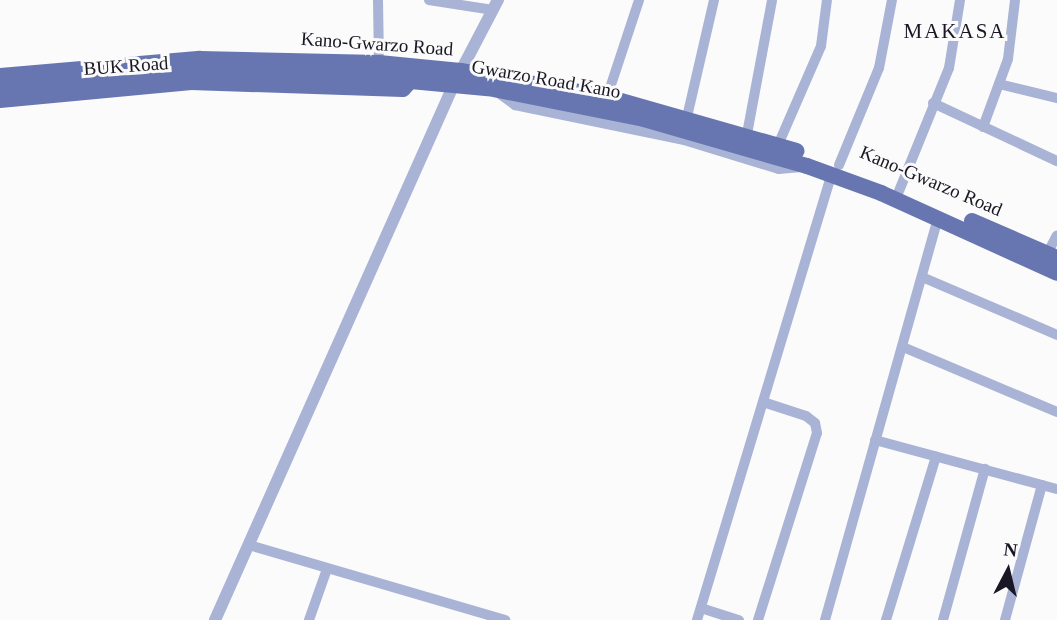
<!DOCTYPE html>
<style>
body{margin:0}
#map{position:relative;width:1057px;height:620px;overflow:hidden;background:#fbfbfb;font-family:"Times New Roman",serif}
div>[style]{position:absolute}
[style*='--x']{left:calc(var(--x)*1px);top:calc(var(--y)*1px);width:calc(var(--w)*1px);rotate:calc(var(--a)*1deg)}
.minor>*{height:10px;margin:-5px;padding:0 5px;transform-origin:5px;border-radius:5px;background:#a9b3d5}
.tertiary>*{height:12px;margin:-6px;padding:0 6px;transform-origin:6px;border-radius:6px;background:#a9b3d5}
.primary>*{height:16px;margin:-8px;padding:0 8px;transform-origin:8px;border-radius:8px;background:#6776b1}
span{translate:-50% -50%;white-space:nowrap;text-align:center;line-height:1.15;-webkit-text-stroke:6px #fbfbfb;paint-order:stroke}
.street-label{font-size:19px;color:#191723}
.neighbourhood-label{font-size:21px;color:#191723;letter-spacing:2px}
.north{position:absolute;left:973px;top:536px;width:70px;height:70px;-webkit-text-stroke:5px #fbfbfb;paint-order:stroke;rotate:7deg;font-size:19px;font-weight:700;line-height:28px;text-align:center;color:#191723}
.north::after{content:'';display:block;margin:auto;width:24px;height:32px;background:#191723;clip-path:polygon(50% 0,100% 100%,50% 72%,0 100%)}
</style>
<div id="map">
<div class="minor">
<i style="--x:378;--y:0;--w:63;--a:89.1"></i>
<i style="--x:429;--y:0;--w:65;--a:8.9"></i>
<i style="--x:999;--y:84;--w:60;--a:13.6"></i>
<i style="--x:500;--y:94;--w:19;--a:36"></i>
<i style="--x:515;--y:105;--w:173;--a:11.7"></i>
<i style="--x:684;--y:140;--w:99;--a:17"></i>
<i style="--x:779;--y:169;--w:25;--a:-5"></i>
<i style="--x:607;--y:97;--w:102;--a:-71.7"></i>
<i style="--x:933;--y:103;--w:137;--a:25.1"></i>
<i style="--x:687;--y:117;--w:120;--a:-77"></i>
<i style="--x:983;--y:127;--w:72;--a:-69.8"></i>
<i style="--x:1008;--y:59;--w:59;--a:-83.2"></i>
<i style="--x:747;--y:134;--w:136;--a:-79.4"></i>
<i style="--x:778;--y:145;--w:108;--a:-66.5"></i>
<i style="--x:821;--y:46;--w:46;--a:-82.6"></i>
<i style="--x:839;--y:165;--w:105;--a:-67.6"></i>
<i style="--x:879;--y:68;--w:69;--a:-79.2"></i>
<i style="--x:899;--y:191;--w:133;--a:-67.9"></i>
<i style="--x:949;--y:68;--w:69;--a:-80.8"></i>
<i style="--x:1047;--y:254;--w:21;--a:-62"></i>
<i style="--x:922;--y:277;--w:147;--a:23.2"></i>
<i style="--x:903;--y:347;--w:167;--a:22.9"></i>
<i style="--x:875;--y:440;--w:188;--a:15.1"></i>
<i style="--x:249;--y:545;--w:267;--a:16.3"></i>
<i style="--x:701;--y:608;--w:40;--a:18"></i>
<i style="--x:309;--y:620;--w:54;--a:-70.6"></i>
<i style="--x:697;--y:620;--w:466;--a:-73.2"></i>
<i style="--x:758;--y:620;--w:196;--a:-72.5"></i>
<i style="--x:817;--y:433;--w:10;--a:-101"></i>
<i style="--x:815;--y:423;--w:11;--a:-142"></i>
<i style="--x:806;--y:416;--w:45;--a:-162"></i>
<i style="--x:825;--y:620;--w:418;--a:-74.3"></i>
<i style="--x:886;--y:620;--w:171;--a:-73"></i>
<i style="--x:943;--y:620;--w:157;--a:-74.5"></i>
<i style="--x:1005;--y:620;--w:140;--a:-74.7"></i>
</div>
<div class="tertiary">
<i style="--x:215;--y:620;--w:587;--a:-65.97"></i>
<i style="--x:454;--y:84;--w:95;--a:-62.4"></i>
</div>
<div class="primary">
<i style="--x:0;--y:76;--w:201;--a:-4.9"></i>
<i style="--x:200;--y:59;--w:179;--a:1.3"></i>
<i style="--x:379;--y:63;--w:82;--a:5.6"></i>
<i style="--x:461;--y:71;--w:148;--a:10.1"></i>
<i style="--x:607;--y:97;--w:197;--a:15.9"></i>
<i style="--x:0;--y:88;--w:199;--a:-4.9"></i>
<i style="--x:198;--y:71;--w:116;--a:0.5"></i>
<i style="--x:314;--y:72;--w:175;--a:5.3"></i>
<i style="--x:488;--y:88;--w:159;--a:11.2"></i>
<i style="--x:644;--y:119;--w:170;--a:16.1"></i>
<i style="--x:807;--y:166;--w:79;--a:20"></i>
<i style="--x:881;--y:193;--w:193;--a:24.4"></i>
<i style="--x:0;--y:100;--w:192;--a:-5.4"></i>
<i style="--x:191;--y:82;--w:212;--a:1.9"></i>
<i style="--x:403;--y:89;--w:13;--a:-48"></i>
<i style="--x:972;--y:221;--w:93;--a:23.5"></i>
</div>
<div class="street-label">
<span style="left:377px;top:44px;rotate:4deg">Kano-Gwarzo Road</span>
<span style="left:126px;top:66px;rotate:-4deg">BUK Road</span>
<span style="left:546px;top:79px;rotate:10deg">Gwarzo Road Kano</span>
<span style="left:931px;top:181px;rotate:23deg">Kano-Gwarzo Road</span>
</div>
<div class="neighbourhood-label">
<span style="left:955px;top:31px">MAKASA</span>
</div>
<div class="north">N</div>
</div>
